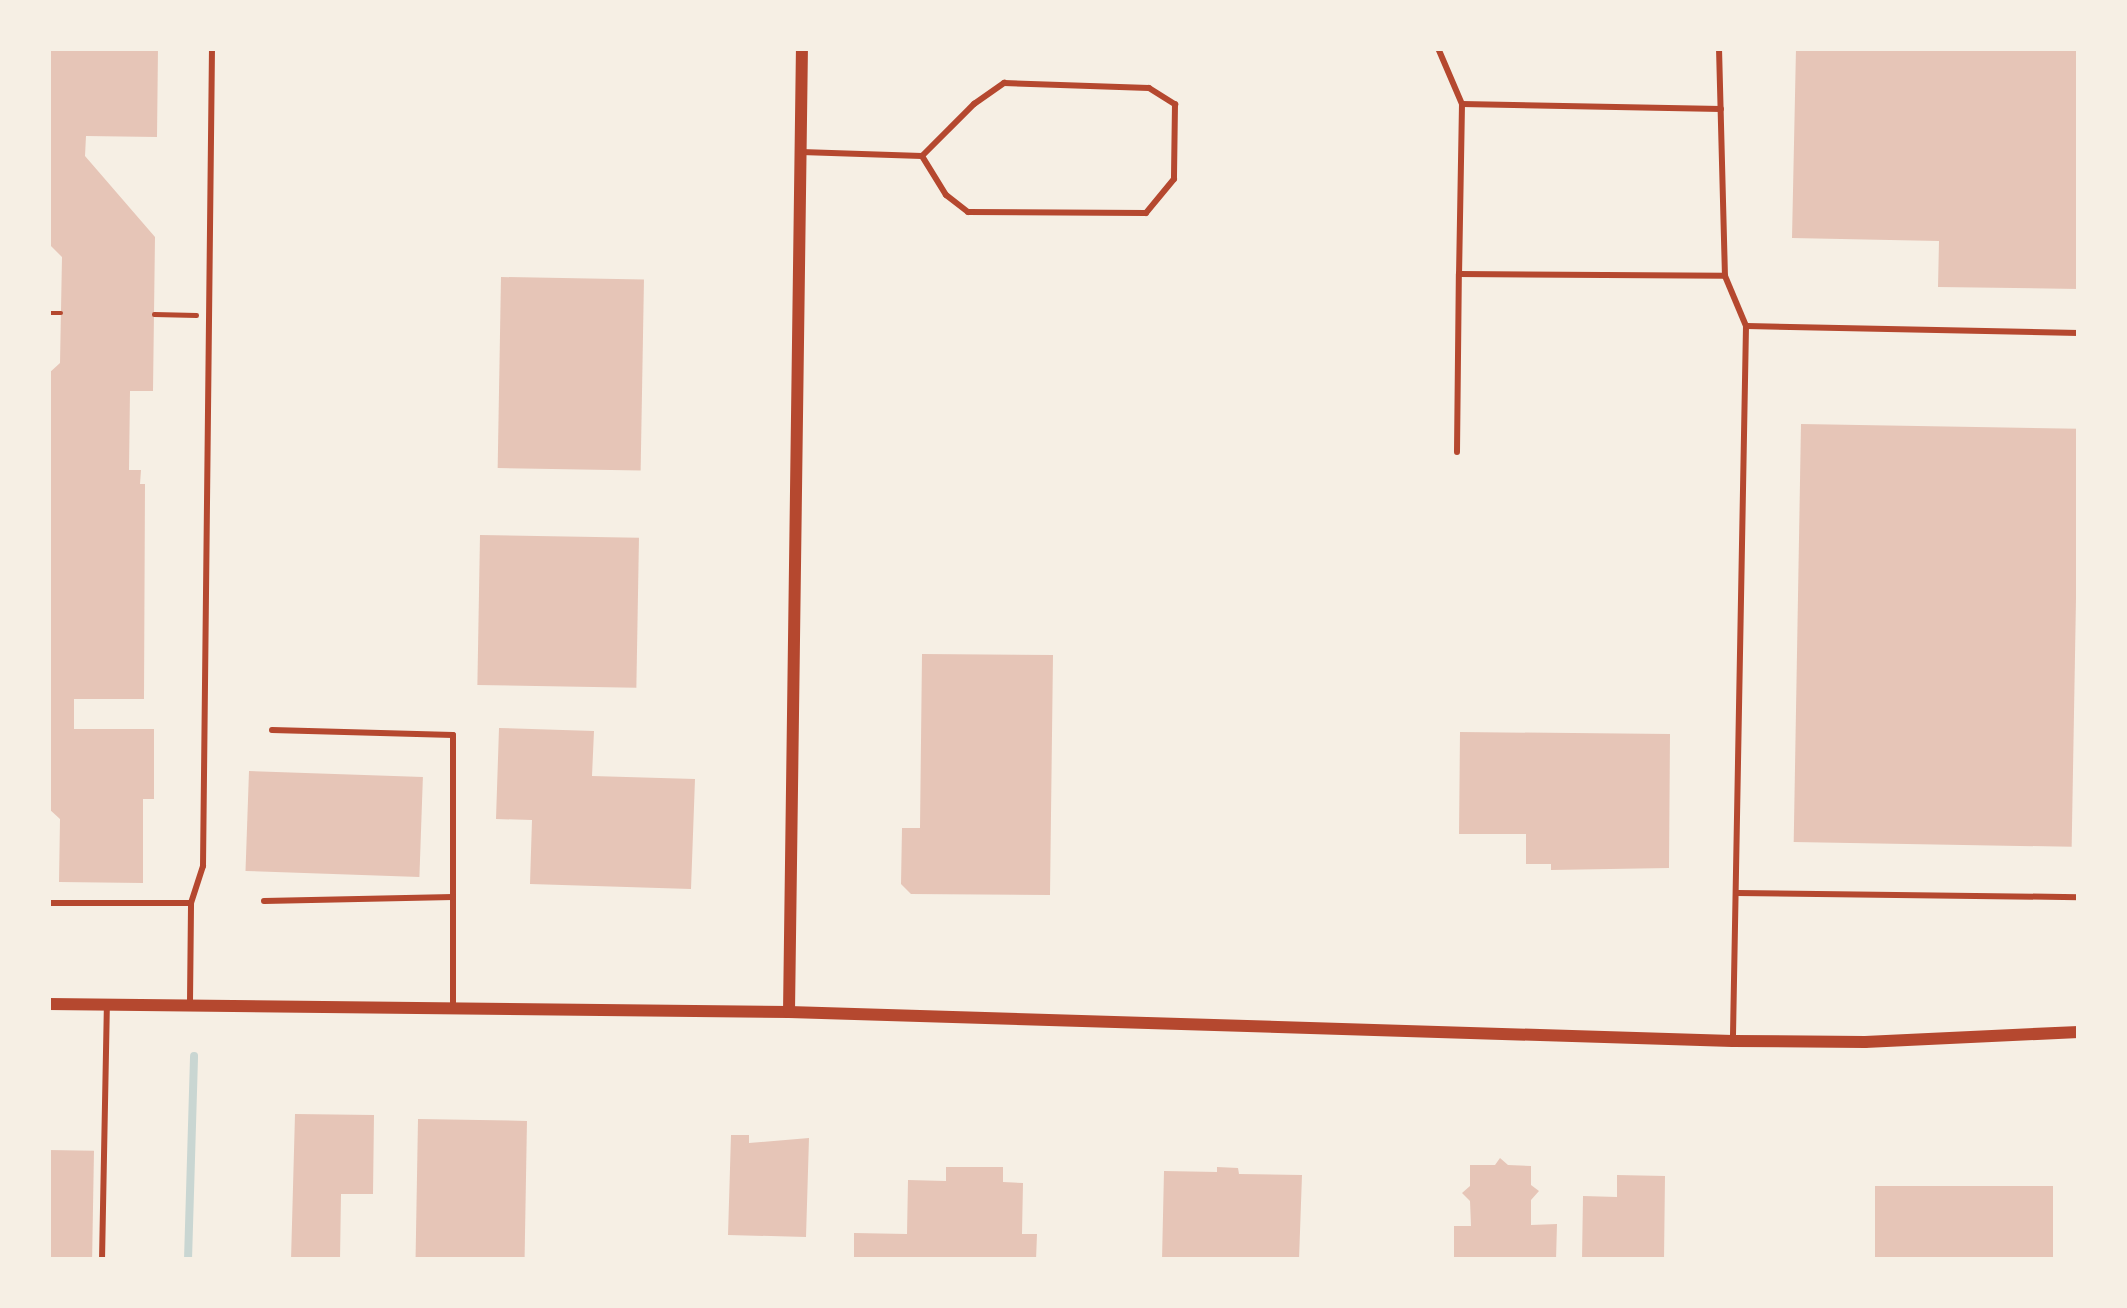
<!DOCTYPE html>
<style>
body{margin:0}
#map{position:relative;width:2127px;height:1308px;overflow:hidden;background:#f6efe4;font-family:"Work Sans",sans-serif}
div>[style]{position:absolute}
[style*='--x']{left:calc(var(--x)*1px);top:calc(var(--y)*1px);width:calc(var(--w)*1px);rotate:calc(var(--a)*1deg)}
.stream>*{height:8px;margin:-4px;padding:0 4px;transform-origin:4px;border-radius:4px;background:#c9d6d2}
.building>*{inset:0;background:#e6c5b7;transform-origin:0 0}
.path>*{height:4.5px;margin:-2.25px;padding:0 2.25px;transform-origin:2.25px;border-radius:2.25px;background:#b5482f}
.service>*{height:6px;margin:-3px;padding:0 3px;transform-origin:3px;border-radius:3px;background:#b5482f}
.minor>*{height:12px;margin:-6px;padding:0 6px;transform-origin:6px;border-radius:6px;background:#b5482f}
span{translate:-50% -50%;white-space:nowrap;text-align:center;line-height:1.15;-webkit-text-stroke:9px #f6efe4;paint-order:stroke}
.frame{position:absolute;inset:0;border:51px solid #f6efe4;pointer-events:none}
</style>
<div id="map">
<div class="stream">
<i style="--x:188;--y:1260;--w:204;--a:-88.3"></i>
</div>
<div class="building">
<i style="clip-path:polygon(48px 48px,158px 48px,157px 137px,86px 136px,85px 156px,155px 237px,153px 391px,130px 391px,129px 470px,141px 470px,140px 484px,145px 484px,144px 699px,74px 699px,74px 729px,154px 729px,154px 799px,143px 799px,143px 883px,59px 882px,60px 819px,48px 808px,48px 374px,60px 363px,62px 257px,48px 243px)"></i>
<i style="clip-path:polygon(1796px 48px,2079px 48px,2079px 289px,1938px 287px,1939px 241px,1792px 238px)"></i>
<i style="left:501px;top:277px;width:143px;height:191px;rotate:1deg"></i>
<i style="left:1801px;top:424px;width:278px;height:418px;rotate:1deg"></i>
<i style="left:480px;top:535px;width:159px;height:150px;rotate:1deg"></i>
<i style="clip-path:polygon(922px 654px,1053px 655px,1050px 895px,911px 894px,901px 884px,902px 828px,920px 828px)"></i>
<i style="clip-path:polygon(499px 728px,594px 731px,592px 776px,695px 779px,691px 889px,530px 884px,532px 820px,496px 819px)"></i>
<i style="clip-path:polygon(1460px 732px,1670px 734px,1669px 868px,1551px 870px,1551px 864px,1526px 864px,1526px 834px,1459px 834px)"></i>
<i style="left:249px;top:771px;width:174px;height:100px;rotate:2deg"></i>
<i style="clip-path:polygon(295px 1114px,374px 1115px,373px 1194px,341px 1194px,340px 1260px,291px 1260px)"></i>
<i style="left:418px;top:1119px;width:109px;height:141px;rotate:1deg"></i>
<i style="clip-path:polygon(731px 1135px,749px 1135px,749px 1143px,809px 1138px,806px 1237px,728px 1235px)"></i>
<i style="left:48px;top:1150px;width:46px;height:110px;rotate:1deg"></i>
<i style="clip-path:polygon(1500px 1158px,1508px 1165px,1531px 1166px,1531px 1185px,1539px 1191px,1531px 1200px,1531px 1225px,1557px 1224px,1556px 1260px,1454px 1260px,1454px 1226px,1471px 1226px,1470px 1201px,1462px 1193px,1470px 1186px,1470px 1165px,1495px 1165px)"></i>
<i style="clip-path:polygon(946px 1167px,1003px 1167px,1003px 1182px,1023px 1183px,1022px 1234px,1037px 1234px,1036px 1260px,854px 1260px,854px 1233px,907px 1234px,908px 1180px,946px 1181px)"></i>
<i style="clip-path:polygon(1217px 1167px,1238px 1168px,1239px 1174px,1302px 1175px,1299px 1260px,1162px 1260px,1164px 1171px,1217px 1172px)"></i>
<i style="clip-path:polygon(1617px 1175px,1665px 1176px,1664px 1260px,1582px 1260px,1583px 1196px,1617px 1197px)"></i>
<i style="left:1875px;top:1186px;width:178px;height:74px"></i>
</div>
<div class="path">
<i style="--x:48;--y:313;--w:13;--a:0"></i>
<i style="--x:154;--y:314;--w:42;--a:1.4"></i>
</div>
<div class="service">
<i style="--x:1438;--y:48;--w:61;--a:66.8"></i>
<i style="--x:1462;--y:104;--w:259;--a:1.1"></i>
<i style="--x:1719;--y:48;--w:228;--a:88.5"></i>
<i style="--x:1725;--y:276;--w:54;--a:67.2"></i>
<i style="--x:1746;--y:326;--w:711;--a:91.05"></i>
<i style="--x:1462;--y:104;--w:170;--a:91"></i>
<i style="--x:1459;--y:274;--w:266;--a:0.4"></i>
<i style="--x:801;--y:152;--w:121;--a:1.9"></i>
<i style="--x:922;--y:156;--w:74;--a:-45"></i>
<i style="--x:974;--y:104;--w:37;--a:-35"></i>
<i style="--x:1004;--y:83;--w:145;--a:2"></i>
<i style="--x:1149;--y:88;--w:31;--a:32"></i>
<i style="--x:1175;--y:104;--w:75;--a:90.8"></i>
<i style="--x:1174;--y:179;--w:44;--a:129.5"></i>
<i style="--x:1146;--y:213;--w:178;--a:-179.7"></i>
<i style="--x:968;--y:212;--w:28;--a:-142"></i>
<i style="--x:946;--y:195;--w:46;--a:-121.6"></i>
<i style="--x:1747;--y:326;--w:332;--a:1.2"></i>
<i style="--x:1457;--y:452;--w:178;--a:-89.4"></i>
<i style="--x:272;--y:730;--w:181;--a:1.6"></i>
<i style="--x:453;--y:735;--w:270;--a:90"></i>
<i style="--x:1737;--y:893;--w:342;--a:0.7"></i>
<i style="--x:264;--y:901;--w:189;--a:-1.2"></i>
<i style="--x:48;--y:903;--w:143;--a:0"></i>
<i style="--x:190;--y:1002;--w:99;--a:-89.4"></i>
<i style="--x:191;--y:903;--w:39;--a:-72"></i>
<i style="--x:203;--y:866;--w:818;--a:-89.37"></i>
<i style="--x:102;--y:1260;--w:254;--a:-88.9"></i>
</div>
<div class="minor">
<i style="--x:48;--y:1004;--w:741;--a:0.62"></i>
<i style="--x:789;--y:1012;--w:944;--a:1.76"></i>
<i style="--x:1733;--y:1041;--w:132;--a:0.4"></i>
<i style="--x:1865;--y:1042;--w:214;--a:-2.7"></i>
<i style="--x:789;--y:1012;--w:964;--a:-89.23"></i>
</div>
<div class="frame"></div>
</div>
